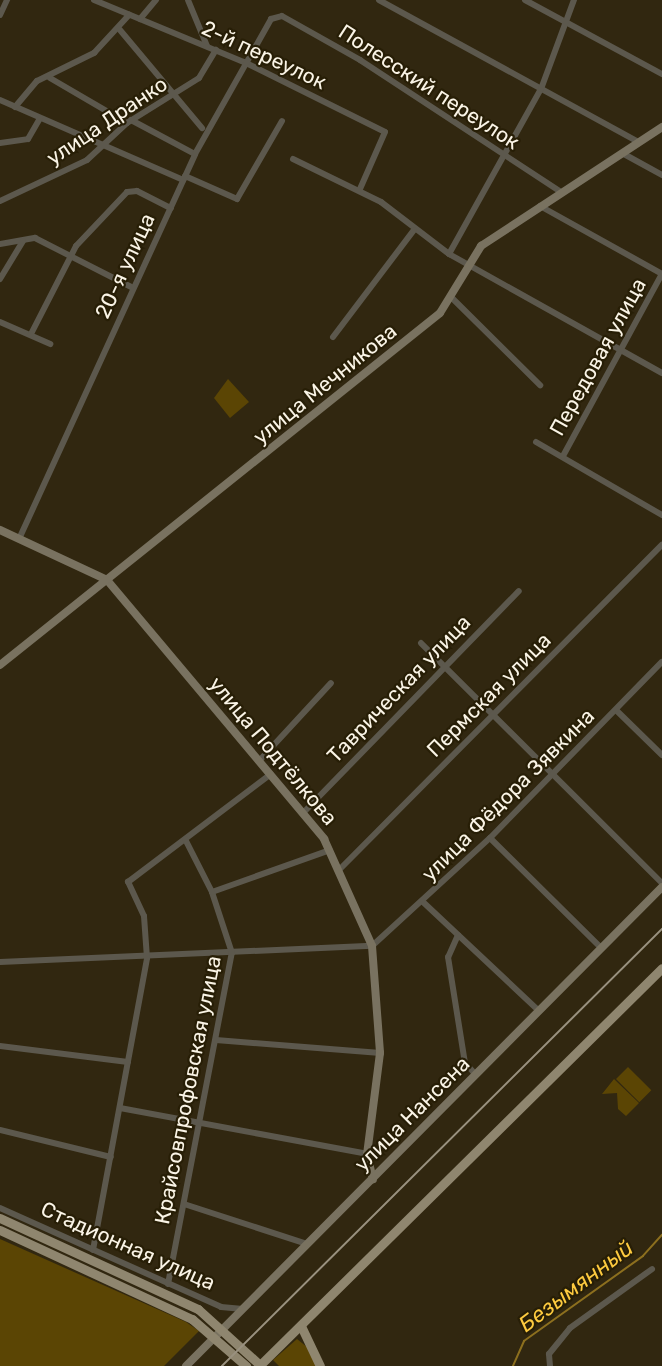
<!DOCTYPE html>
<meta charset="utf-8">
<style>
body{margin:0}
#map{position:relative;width:662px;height:1366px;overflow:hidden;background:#312710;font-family:Rubik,sans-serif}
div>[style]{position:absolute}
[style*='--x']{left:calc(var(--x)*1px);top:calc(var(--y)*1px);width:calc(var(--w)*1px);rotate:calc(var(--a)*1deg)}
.green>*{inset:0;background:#5b4504;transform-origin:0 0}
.stream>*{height:1.5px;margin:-0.75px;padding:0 0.75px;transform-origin:0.75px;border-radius:0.75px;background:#8c6f1e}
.street>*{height:6px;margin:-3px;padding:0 3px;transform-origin:3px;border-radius:3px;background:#5c584d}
.secondary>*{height:8px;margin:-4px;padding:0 4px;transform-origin:4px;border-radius:4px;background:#797260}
.primary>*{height:9px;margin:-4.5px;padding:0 4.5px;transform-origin:4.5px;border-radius:4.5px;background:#8f866f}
.rail>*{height:1.5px;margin:-0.75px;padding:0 0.75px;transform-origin:0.75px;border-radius:0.75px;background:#99917f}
span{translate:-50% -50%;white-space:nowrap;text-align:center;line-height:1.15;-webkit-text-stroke:4.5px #271e06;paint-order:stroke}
.street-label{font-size:21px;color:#faf4e6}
.water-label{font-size:22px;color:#fdca3f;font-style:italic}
</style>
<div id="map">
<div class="green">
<i style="clip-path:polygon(228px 379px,249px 402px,230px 418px,214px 398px)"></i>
<i style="left:628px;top:1067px;width:33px;height:17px;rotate:45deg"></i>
<i style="clip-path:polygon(614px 1079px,639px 1103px,626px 1116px,618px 1109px,617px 1093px,602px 1094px)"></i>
<i style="clip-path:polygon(0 1239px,186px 1322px,199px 1331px,164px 1366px,0 1366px)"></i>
<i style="clip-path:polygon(297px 1339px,307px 1347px,316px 1366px,279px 1366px,273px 1360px)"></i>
</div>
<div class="stream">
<i style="--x:513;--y:1366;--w:27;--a:-66"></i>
<i style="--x:524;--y:1341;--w:146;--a:-35.5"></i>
<i style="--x:643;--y:1256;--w:28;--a:-48"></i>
</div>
<div class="street">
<i style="--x:94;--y:0;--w:162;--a:22.5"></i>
<i style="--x:244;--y:62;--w:157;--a:26.4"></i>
<i style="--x:385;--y:132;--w:62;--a:113.7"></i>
<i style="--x:188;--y:0;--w:50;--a:67.6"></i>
<i style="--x:379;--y:0;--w:295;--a:28.7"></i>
<i style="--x:525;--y:0;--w:156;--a:28.4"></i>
<i style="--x:0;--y:15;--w:17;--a:-65"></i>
<i style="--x:140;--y:19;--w:25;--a:-50"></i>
<i style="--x:120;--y:30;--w:128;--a:50.1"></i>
<i style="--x:50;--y:78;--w:89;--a:30.3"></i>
<i style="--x:0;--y:100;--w:200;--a:23.6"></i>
<i style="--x:15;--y:107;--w:34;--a:-50"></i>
<i style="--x:37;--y:81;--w:64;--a:-26.2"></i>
<i style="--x:94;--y:53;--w:52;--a:-47.4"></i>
<i style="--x:131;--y:120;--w:72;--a:28"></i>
<i style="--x:0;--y:143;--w:28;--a:-8"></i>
<i style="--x:28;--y:139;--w:24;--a:-60"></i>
<i style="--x:622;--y:153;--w:46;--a:28.8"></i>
<i style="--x:293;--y:159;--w:98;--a:26"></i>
<i style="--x:381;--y:202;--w:86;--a:37.4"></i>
<i style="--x:449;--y:254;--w:244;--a:29.2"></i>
<i style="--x:185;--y:176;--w:57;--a:23.9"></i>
<i style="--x:237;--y:199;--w:90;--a:-60"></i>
<i style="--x:0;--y:201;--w:96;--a:-25.2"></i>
<i style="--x:87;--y:160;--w:54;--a:-42.8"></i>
<i style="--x:127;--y:123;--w:85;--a:-32"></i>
<i style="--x:199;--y:78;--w:33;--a:-59"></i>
<i style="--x:540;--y:206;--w:140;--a:29.1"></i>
<i style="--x:0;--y:244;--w:36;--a:-10"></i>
<i style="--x:35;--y:238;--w:108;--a:27"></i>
<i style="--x:449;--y:254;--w:189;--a:-60.9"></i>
<i style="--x:541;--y:89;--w:95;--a:-69.7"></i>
<i style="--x:0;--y:279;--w:44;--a:-58.8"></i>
<i style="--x:450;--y:296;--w:127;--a:44.7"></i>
<i style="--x:0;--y:322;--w:55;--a:23.7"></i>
<i style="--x:31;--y:334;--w:99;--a:-62.9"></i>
<i style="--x:76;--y:246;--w:74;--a:-46.6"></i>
<i style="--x:127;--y:192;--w:10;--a:-6"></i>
<i style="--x:137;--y:191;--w:38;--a:27"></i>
<i style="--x:333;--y:337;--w:134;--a:-52.9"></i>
<i style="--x:536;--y:442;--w:146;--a:30.1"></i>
<i style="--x:563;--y:456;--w:207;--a:-61.5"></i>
<i style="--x:19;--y:539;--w:423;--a:-65.4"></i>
<i style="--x:195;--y:154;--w:155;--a:-60.6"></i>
<i style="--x:271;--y:19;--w:11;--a:-15"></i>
<i style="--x:282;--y:16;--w:90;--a:29.4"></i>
<i style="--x:360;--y:60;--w:240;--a:33.3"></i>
<i style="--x:421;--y:643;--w:340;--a:44.9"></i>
<i style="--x:617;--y:711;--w:63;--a:44.4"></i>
<i style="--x:259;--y:761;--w:106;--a:-47.3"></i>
<i style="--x:304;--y:812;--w:308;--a:-45.8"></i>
<i style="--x:490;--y:838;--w:156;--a:44.7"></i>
<i style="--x:340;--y:869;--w:457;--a:-45.2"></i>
<i style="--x:212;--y:892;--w:125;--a:-19.6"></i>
<i style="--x:423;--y:902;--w:159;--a:43.2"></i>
<i style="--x:458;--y:935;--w:24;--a:114"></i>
<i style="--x:448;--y:957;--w:107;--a:80.9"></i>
<i style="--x:465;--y:1063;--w:16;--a:47"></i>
<i style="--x:0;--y:962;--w:372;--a:-2.5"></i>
<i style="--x:372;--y:946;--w:160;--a:-42.5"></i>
<i style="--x:490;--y:838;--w:246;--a:-45.7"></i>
<i style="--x:216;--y:1040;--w:165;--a:4.5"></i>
<i style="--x:0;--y:1046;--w:129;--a:7.1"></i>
<i style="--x:120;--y:1108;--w:251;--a:10.5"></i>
<i style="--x:0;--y:1130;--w:114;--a:13.7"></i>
<i style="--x:184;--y:1204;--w:129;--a:18"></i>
<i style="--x:0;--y:1208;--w:242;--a:24.1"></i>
<i style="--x:221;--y:1307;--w:22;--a:5"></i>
<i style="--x:93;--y:1250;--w:297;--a:-79.5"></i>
<i style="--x:147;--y:958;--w:42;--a:-94.1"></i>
<i style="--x:144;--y:916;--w:38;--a:-115"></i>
<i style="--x:128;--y:882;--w:179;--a:-37.1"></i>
<i style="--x:168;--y:1284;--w:337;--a:-79.1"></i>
<i style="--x:232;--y:953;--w:64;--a:-108.2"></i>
<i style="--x:212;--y:892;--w:59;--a:-117"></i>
<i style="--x:550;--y:1366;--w:12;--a:-95"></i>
<i style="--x:549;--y:1354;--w:33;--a:-51"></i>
<i style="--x:570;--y:1328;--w:101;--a:-35.7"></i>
</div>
<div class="secondary">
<i style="--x:0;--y:530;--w:118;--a:25"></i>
<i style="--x:107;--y:580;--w:338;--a:50"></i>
<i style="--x:324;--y:839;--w:117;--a:65.8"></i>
<i style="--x:372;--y:946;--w:107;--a:85.7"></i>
<i style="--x:380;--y:1053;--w:102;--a:97.3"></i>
<i style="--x:367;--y:1154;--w:26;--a:77"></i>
<i style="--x:0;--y:665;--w:563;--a:-38.66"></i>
<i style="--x:440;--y:313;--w:79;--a:-58.5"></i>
<i style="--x:481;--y:246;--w:217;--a:-33.3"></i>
<i style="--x:186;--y:1366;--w:675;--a:-45.18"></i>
</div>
<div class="primary">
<i style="--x:0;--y:1218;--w:218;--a:24.7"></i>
<i style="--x:198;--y:1309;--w:85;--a:42.1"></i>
<i style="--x:0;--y:1230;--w:212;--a:24.9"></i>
<i style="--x:192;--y:1319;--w:72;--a:41"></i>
<i style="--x:301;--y:1326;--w:44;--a:64.6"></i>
<i style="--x:259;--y:1366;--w:566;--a:-44.64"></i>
</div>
<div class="rail">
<i style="--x:222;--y:1366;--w:620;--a:-44.8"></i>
</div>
<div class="street-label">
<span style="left:264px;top:55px;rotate:25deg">2-й переулок</span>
<span style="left:429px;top:87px;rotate:33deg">Полесский переулок</span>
<span style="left:107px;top:121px;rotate:-34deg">улица Дранко</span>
<span style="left:125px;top:266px;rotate:-65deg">20-я улица</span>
<span style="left:598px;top:357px;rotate:-61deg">Передовая улица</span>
<span style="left:325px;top:384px;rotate:-39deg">улица Мечникова</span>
<span style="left:399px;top:689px;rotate:-46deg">Таврическая улица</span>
<span style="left:489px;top:695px;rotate:-45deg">Пермская улица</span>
<span style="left:273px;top:751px;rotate:50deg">улица Подтёлкова</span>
<span style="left:508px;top:795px;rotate:-45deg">улица Фёдора Зявкина</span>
<span style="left:188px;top:1090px;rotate:-79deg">Крайсовпрофовская улица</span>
<span style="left:412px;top:1114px;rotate:-45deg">улица Нансена</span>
<span style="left:128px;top:1246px;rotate:24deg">Стадионная улица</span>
</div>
<div class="water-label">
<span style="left:576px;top:1286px;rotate:-37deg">Безымянный</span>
</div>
</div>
